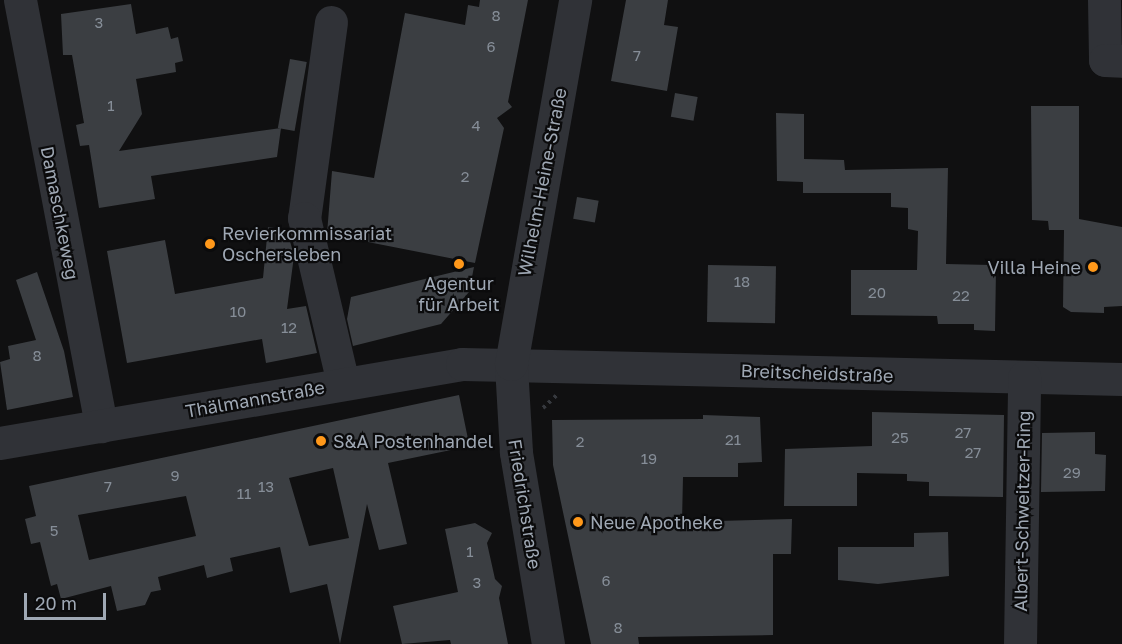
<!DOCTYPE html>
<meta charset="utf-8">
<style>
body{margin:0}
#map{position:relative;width:1122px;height:644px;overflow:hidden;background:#101011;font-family:"Golos Text",sans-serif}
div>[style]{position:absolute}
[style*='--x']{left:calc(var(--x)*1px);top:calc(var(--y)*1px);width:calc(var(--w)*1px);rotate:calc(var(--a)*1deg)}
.building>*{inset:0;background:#3b3e42;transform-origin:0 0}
.path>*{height:4px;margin-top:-2px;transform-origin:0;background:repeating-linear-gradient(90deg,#36393e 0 3px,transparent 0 7.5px)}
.minor>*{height:33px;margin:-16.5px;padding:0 16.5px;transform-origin:16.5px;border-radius:16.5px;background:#303237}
.dots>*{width:16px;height:16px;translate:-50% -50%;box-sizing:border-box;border:3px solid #0b0b0c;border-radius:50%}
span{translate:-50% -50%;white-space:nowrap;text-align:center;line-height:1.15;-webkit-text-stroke:4.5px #0b0b0c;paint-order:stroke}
.number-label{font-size:15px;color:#868e98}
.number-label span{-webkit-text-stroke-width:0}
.street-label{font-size:18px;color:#9fa8b4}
.poi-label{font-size:18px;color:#9fa8b4}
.left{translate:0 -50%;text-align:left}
.right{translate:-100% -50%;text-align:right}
.scale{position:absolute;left:24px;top:593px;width:82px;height:27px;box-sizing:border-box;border:3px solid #9fa8b4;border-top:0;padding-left:8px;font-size:18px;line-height:21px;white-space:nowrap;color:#9fa8b4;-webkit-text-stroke:4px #0b0b0c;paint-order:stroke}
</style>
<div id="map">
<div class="building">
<i style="clip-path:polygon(480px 0,528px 0,508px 102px,512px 107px,497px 118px,504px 128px,475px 263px,327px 234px,332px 171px,374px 178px,405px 13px,465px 25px,468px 5px,479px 7px)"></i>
<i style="clip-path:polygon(626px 0,668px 0,664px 25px,678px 27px,667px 91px,611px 81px)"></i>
<i style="clip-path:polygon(131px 4px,136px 34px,168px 27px,171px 39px,178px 37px,183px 61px,175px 63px,176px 72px,136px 79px,142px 114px,119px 151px,281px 128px,277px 157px,151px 176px,155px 199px,99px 208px,89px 145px,80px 146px,76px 125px,84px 123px,72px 55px,63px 55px,61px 14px)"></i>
<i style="left:290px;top:59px;width:17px;height:70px;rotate:10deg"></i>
<i style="left:675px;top:93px;width:23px;height:24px;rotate:10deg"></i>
<i style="clip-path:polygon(1031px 106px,1079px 106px,1079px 219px,1122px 227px,1122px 306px,1104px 307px,1104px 313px,1071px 312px,1063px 307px,1064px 230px,1049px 230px,1048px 221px,1032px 220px)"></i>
<i style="clip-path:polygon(776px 113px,804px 114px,804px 159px,844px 160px,845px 170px,948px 168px,946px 264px,991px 265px,996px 270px,995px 331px,974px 330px,974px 324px,938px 324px,937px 316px,851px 315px,851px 270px,917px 270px,918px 231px,908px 229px,908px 208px,891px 207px,891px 193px,803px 193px,803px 182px,777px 181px)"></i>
<i style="left:577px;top:197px;width:22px;height:22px;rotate:10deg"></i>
<i style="clip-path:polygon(268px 227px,287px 230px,294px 256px,287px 309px,306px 306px,317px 353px,266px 363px,262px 339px,127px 363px,107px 251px,165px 240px,175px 294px,263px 278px)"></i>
<i style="left:708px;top:265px;width:68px;height:57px;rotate:1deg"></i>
<i style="clip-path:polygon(474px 267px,469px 292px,441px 324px,353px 346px,347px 319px,351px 297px)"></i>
<i style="clip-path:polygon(37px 272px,64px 351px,73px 397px,7px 410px,0 362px,10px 359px,8px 346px,36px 340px,16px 280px)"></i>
<i style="clip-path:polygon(evenodd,459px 395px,468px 439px,449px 443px,451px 450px,388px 463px,407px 544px,379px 550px,367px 504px,340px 644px,327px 584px,290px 593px,280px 547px,230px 558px,233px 571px,207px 578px,204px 565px,158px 577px,161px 590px,151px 592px,145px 605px,117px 611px,111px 586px,61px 599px,57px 584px,51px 586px,40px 542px,31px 544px,25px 519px,36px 516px,29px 486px,459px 395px,333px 468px,349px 538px,309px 546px,289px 478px,333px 468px,459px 395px,186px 496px,196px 536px,89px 560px,78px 515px,186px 496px)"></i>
<i style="clip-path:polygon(872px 412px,1004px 415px,1003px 497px,929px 496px,929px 482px,907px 481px,907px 474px,857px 473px,857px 506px,784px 506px,785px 449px,872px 446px)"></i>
<i style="clip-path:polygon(703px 415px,760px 417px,762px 462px,738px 463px,738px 477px,683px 477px,682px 522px,792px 519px,791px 554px,773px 554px,773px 635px,638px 637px,639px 644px,591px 644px,553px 465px,552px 420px,703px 419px)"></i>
<i style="clip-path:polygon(1095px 432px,1095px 454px,1106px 455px,1105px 491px,1041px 492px,1042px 433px)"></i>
<i style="clip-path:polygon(475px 523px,492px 533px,487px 543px,495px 579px,502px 586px,499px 598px,508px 644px,451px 644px,450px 640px,402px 644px,393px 606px,458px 592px,445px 529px)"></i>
<i style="clip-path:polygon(948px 532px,949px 576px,878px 584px,838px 580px,838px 547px,914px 547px,914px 533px)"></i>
</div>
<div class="path">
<i style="--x:543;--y:408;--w:19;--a:-43"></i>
</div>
<div class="minor">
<i style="--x:20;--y:0;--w:434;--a:79.2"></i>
<i style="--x:1104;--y:0;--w:60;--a:89"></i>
<i style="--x:1105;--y:60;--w:17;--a:3"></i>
<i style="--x:331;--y:22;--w:198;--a:97.8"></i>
<i style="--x:304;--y:218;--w:170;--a:76.7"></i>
<i style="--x:0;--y:443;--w:469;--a:-9.7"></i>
<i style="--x:462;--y:364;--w:660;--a:1.3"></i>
<i style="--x:548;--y:644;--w:195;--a:-99.5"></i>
<i style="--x:516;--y:452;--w:88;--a:-93.3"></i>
<i style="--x:511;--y:364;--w:370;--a:-80"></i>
<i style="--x:1020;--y:644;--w:267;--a:-89.1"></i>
</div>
<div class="dots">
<i style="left:210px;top:244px;background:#ff981a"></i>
<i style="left:459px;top:264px;background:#ff981a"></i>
<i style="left:1093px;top:267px;background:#ff981a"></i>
<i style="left:321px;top:441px;background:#ff981a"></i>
<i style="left:578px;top:522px;background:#ff981a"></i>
</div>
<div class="number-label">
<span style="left:496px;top:16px">8</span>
<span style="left:99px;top:23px">3</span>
<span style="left:491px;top:47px">6</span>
<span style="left:637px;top:56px">7</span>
<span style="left:111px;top:106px">1</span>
<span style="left:476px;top:126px">4</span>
<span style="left:465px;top:177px">2</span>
<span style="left:742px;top:282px">18</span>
<span style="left:877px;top:293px">20</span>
<span style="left:961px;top:296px">22</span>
<span style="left:238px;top:312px">10</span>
<span style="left:289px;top:328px">12</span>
<span style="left:37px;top:356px">8</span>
<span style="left:963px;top:433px">27</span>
<span style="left:900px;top:438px">25</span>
<span style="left:733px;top:440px">21</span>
<span style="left:580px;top:442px">2</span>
<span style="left:973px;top:453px">27</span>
<span style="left:649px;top:459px">19</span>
<span style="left:1072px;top:473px">29</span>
<span style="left:175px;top:476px">9</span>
<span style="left:108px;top:487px">7</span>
<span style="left:266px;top:487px">13</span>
<span style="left:244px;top:494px">11</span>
<span style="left:54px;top:531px">5</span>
<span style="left:470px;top:552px">1</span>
<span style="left:606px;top:581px">6</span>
<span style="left:477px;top:583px">3</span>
<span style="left:618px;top:628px">8</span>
</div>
<div class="street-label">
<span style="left:542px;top:182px;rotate:-79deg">Wilhelm-Heine-Straße</span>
<span style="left:60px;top:213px;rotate:79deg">Damaschkeweg</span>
<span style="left:817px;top:373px;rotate:2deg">Breitscheidstraße</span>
<span style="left:255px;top:399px;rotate:-10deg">Thälmannstraße</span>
<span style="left:525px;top:504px;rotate:81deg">Friedrichstraße</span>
<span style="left:1022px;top:511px;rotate:-89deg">Albert-Schweitzer-Ring</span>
</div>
<div class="poi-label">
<span class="left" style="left:222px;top:244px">Revierkommissariat<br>Oschersleben</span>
<span class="right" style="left:1081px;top:267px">Villa Heine</span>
<span style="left:459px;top:294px">Agentur<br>für Arbeit</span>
<span class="left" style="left:333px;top:441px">S&amp;A Postenhandel</span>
<span class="left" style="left:590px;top:522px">Neue Apotheke</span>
</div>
<div class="scale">20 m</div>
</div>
